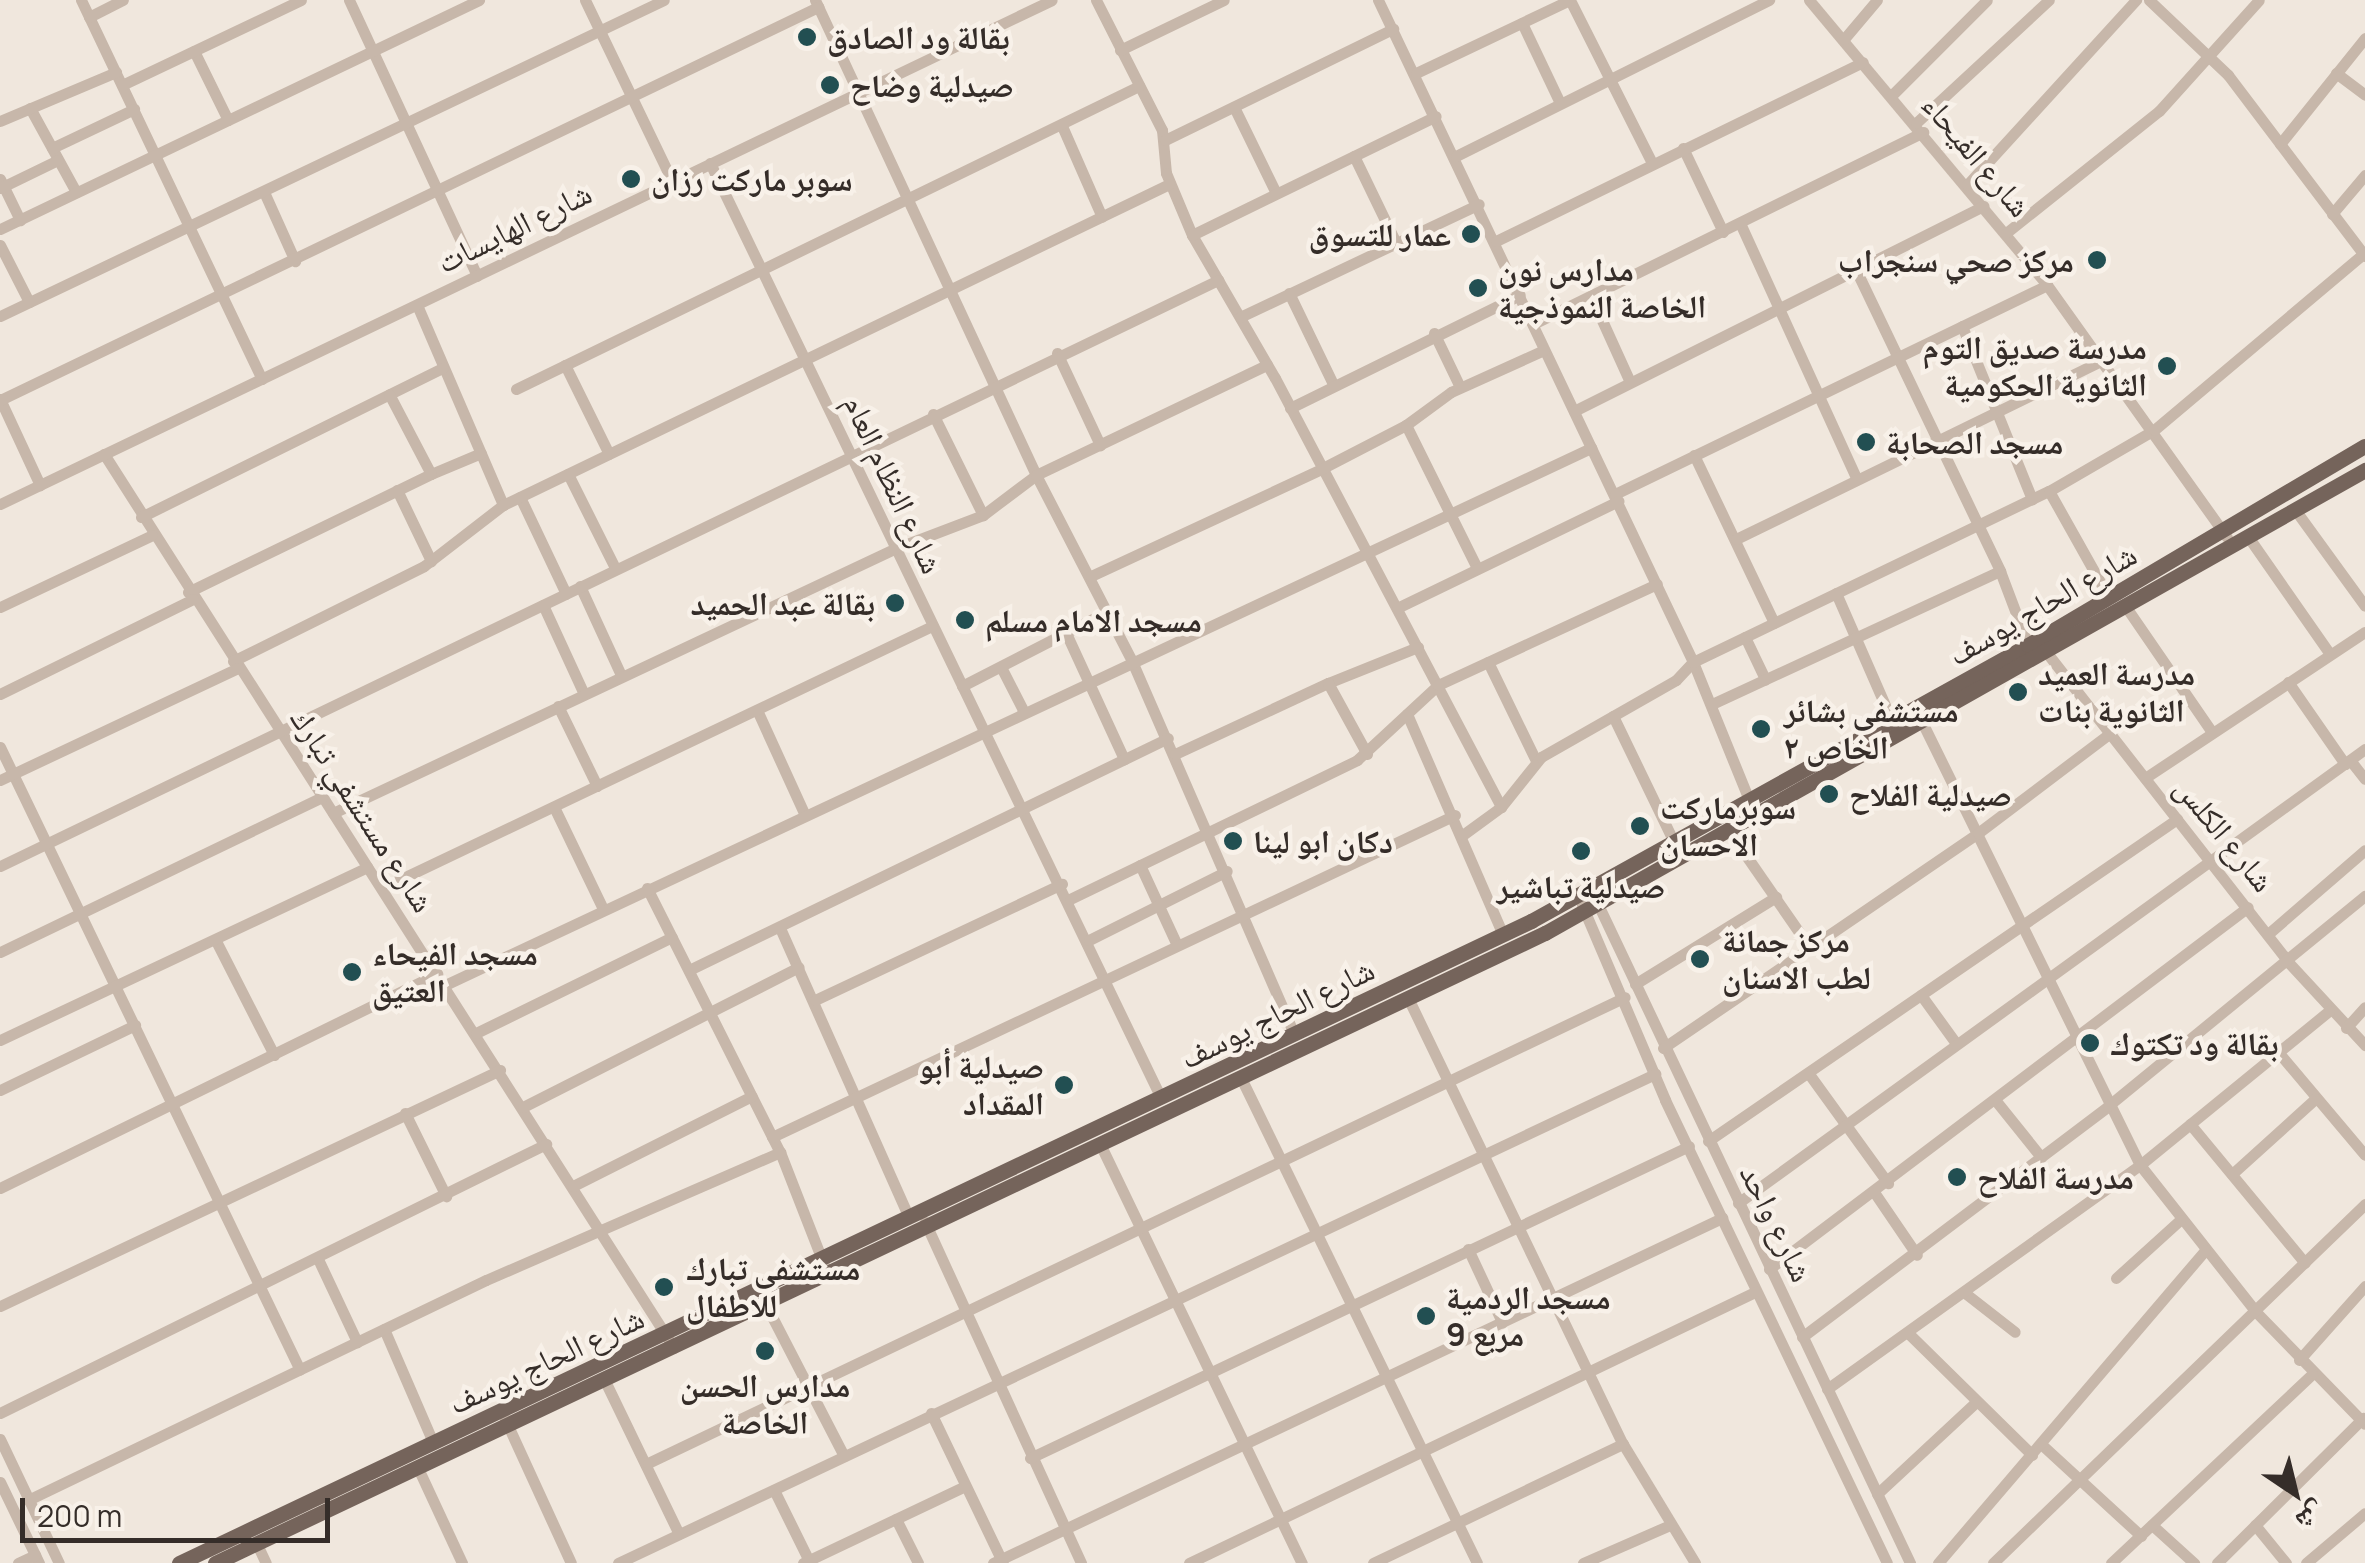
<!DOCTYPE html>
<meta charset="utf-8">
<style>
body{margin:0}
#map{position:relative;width:2365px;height:1563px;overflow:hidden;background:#f0e7dd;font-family:Manrope,"Noto Naskh Arabic",sans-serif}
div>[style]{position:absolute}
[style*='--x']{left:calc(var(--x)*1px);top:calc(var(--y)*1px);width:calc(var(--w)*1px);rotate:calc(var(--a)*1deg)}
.minor>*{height:11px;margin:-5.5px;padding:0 5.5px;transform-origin:5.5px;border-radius:5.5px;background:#c7b7aa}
.major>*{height:15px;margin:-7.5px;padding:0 7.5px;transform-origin:7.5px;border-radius:7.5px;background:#75645b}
.dots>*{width:28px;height:28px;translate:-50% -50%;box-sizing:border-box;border:5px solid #f8f1e9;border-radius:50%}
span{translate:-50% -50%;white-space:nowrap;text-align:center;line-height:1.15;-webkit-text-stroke:9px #f8f1e9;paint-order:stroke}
.poi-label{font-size:32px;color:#352d29;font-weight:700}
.left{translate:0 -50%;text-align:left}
.right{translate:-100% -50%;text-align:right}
.street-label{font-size:32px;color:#352d29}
.north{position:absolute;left:2245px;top:1443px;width:100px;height:100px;-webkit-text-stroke:8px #f8f1e9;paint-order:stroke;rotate:145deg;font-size:28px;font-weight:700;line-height:40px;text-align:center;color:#352d29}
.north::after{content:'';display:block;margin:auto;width:35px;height:45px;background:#352d29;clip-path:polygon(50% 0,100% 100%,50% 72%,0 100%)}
.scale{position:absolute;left:20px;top:1498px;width:310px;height:45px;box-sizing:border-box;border:5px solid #352d29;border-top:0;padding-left:12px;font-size:30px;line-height:35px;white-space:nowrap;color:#352d29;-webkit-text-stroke:8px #f8f1e9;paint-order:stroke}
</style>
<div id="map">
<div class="minor">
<i style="--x:81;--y:0;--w:420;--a:64.5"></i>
<i style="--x:349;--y:0;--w:304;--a:65.1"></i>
<i style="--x:585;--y:0;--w:201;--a:64.3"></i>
<i style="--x:815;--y:0;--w:524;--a:65.05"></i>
<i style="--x:1036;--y:475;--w:207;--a:62.7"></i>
<i style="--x:1131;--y:659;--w:408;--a:66.5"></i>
<i style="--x:1096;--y:0;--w:146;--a:63.1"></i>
<i style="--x:1162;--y:130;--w:43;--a:84.7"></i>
<i style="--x:1166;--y:173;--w:67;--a:67.2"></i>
<i style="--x:1192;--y:235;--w:165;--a:59.9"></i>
<i style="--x:1275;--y:378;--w:485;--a:62.2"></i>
<i style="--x:1378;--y:0;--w:733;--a:64.55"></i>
<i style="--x:1693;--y:662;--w:149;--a:67.9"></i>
<i style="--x:1570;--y:0;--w:182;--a:63.3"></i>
<i style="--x:1809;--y:0;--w:371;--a:50.1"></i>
<i style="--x:2047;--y:285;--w:310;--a:54.5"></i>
<i style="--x:2149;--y:0;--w:109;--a:43.5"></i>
<i style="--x:2228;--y:75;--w:227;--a:52.9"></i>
<i style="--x:89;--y:17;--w:38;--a:-27"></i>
<i style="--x:1522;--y:23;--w:89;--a:64.6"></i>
<i style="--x:1844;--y:39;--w:51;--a:-49.8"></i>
<i style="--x:1120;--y:50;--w:115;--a:-25.7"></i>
<i style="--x:194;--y:51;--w:77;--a:63.8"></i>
<i style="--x:1416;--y:73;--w:170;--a:-25.4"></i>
<i style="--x:2336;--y:73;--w:36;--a:37"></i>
<i style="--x:122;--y:85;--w:198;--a:-25.4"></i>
<i style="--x:1892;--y:95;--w:134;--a:-45"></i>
<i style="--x:1234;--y:107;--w:96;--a:64"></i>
<i style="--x:30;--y:108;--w:96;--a:61.3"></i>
<i style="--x:0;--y:121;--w:126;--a:-22.9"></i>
<i style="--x:1916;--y:123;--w:181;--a:-42.8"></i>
<i style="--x:1062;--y:126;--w:99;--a:66.3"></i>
<i style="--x:1165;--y:140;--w:254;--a:-26"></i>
<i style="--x:2280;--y:144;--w:136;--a:-51.3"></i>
<i style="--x:52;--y:148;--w:91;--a:-25.4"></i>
<i style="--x:1683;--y:148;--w:93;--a:64.5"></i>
<i style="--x:1354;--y:156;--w:97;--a:64.2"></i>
<i style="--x:1456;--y:156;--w:350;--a:-26.5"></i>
<i style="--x:710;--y:163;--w:1038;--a:64.25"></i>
<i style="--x:0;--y:179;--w:46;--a:64"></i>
<i style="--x:1967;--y:185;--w:251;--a:-47.6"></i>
<i style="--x:0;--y:188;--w:64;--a:-25.8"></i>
<i style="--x:264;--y:192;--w:76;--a:65.8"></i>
<i style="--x:2332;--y:214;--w:51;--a:-49.8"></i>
<i style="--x:1740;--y:223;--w:280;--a:65.5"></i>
<i style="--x:0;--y:229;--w:531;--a:-25.55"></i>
<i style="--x:2006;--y:233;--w:196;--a:-38.6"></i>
<i style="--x:2159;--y:111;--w:149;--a:-48"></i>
<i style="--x:1192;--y:235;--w:271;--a:-26"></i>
<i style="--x:1496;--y:241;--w:408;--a:-26"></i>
<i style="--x:0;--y:245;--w:64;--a:63"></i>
<i style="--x:1856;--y:270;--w:334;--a:64.4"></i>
<i style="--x:2000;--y:571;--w:79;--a:69.3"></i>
<i style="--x:1289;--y:293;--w:101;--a:64.2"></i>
<i style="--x:1591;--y:296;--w:94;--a:65.6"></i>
<i style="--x:417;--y:305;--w:218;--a:66.7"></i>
<i style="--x:0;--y:316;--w:735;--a:-25.45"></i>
<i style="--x:1240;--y:317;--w:264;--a:-25.3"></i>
<i style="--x:1533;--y:324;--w:435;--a:-26.2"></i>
<i style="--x:1962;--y:326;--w:187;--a:68"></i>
<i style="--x:1434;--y:333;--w:60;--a:64.3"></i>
<i style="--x:1057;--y:353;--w:102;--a:64.9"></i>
<i style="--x:565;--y:365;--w:99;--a:63.7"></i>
<i style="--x:516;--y:389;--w:693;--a:-25.94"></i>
<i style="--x:0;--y:399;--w:95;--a:65.1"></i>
<i style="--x:0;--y:400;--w:908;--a:-25.66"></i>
<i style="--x:1290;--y:408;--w:256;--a:-26.2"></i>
<i style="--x:1574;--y:411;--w:458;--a:-26.6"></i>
<i style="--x:933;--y:414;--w:113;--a:63.7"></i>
<i style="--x:1406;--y:425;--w:160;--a:63.6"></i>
<i style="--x:104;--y:454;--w:1060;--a:57.48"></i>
<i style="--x:1694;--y:455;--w:186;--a:64.5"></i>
<i style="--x:431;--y:474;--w:54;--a:-22.8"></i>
<i style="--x:568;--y:474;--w:105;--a:63.4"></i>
<i style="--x:397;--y:490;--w:79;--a:64.4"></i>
<i style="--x:2049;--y:491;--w:123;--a:60.7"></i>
<i style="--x:1615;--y:494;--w:480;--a:-25.8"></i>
<i style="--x:520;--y:497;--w:107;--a:64.6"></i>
<i style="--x:0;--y:504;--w:1166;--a:-25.6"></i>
<i style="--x:2296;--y:511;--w:117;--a:54"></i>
<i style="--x:141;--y:517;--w:337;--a:-26.3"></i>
<i style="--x:2249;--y:538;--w:141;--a:55.1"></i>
<i style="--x:1736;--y:539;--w:408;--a:-26"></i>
<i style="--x:1091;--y:576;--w:254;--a:-24.9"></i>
<i style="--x:1321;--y:469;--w:96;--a:-27.4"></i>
<i style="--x:1406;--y:425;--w:56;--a:-36.3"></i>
<i style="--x:1451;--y:392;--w:102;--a:-24.3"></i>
<i style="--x:580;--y:586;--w:98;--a:65.3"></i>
<i style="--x:188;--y:592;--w:270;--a:-25.9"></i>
<i style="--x:431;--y:474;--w:90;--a:-117.7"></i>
<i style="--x:1836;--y:593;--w:140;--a:66.4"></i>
<i style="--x:543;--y:605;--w:98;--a:65.3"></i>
<i style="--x:0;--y:607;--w:168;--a:-25.3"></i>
<i style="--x:2126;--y:607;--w:152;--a:55.5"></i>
<i style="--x:1397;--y:608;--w:246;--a:-25.8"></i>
<i style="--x:1066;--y:633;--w:139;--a:65.3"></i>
<i style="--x:1745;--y:637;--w:47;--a:64.5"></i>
<i style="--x:2047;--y:653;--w:393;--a:52"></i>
<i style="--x:2289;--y:963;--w:112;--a:47.2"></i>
<i style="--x:233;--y:661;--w:213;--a:-26.4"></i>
<i style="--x:424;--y:566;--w:100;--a:-37.7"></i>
<i style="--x:503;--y:505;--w:739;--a:-25.73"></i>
<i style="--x:1488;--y:662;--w:110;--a:64.1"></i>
<i style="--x:1001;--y:667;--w:48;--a:62.9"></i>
<i style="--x:2288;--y:682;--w:100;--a:55.2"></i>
<i style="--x:1328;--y:683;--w:97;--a:-21.8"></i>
<i style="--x:962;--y:686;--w:164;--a:-27.2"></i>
<i style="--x:0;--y:694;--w:215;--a:-26.2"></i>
<i style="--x:1712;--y:704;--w:317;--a:-24.8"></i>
<i style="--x:558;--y:706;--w:89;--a:64"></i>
<i style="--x:757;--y:710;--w:113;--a:65.5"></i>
<i style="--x:1407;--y:714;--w:241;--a:66.5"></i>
<i style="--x:1613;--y:716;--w:140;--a:64.2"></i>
<i style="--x:1923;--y:724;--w:491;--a:63.8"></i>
<i style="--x:2140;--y:1165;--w:187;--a:51.7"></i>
<i style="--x:2256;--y:1312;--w:156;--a:45.8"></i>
<i style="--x:0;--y:747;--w:691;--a:64.29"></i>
<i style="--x:1175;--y:754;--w:169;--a:-24.9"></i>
<i style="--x:1328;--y:683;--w:81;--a:61.2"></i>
<i style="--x:2350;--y:760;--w:24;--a:52"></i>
<i style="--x:2145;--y:778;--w:264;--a:-33.6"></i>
<i style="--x:0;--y:780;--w:263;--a:-25.2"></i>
<i style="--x:554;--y:807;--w:113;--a:64.3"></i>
<i style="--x:333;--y:813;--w:620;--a:-25.2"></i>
<i style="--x:894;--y:549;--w:95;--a:-20.9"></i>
<i style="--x:983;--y:515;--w:66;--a:-37"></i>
<i style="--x:1036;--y:475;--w:256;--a:-25.5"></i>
<i style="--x:1729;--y:831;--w:142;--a:55.3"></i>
<i style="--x:1464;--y:834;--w:46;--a:-36.1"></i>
<i style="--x:1501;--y:807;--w:64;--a:-51.3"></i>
<i style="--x:1541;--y:757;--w:155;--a:-29.7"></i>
<i style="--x:1676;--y:680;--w:25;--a:-47"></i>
<i style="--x:1693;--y:662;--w:395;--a:-25.7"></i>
<i style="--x:2049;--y:491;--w:121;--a:-30.2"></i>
<i style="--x:2154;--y:430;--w:273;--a:-40.1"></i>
<i style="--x:1140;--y:865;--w:88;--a:65.2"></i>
<i style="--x:0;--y:866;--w:1352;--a:-25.69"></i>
<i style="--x:382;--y:888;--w:609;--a:-25.47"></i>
<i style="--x:647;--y:888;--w:296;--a:63.3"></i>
<i style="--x:780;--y:1152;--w:132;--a:68.7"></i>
<i style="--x:1595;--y:898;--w:736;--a:64.65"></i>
<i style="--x:1070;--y:899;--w:319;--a:-25.8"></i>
<i style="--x:1357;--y:760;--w:110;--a:-42.8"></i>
<i style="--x:1438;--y:685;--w:241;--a:-24.8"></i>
<i style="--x:1582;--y:905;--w:212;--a:66.9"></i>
<i style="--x:1665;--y:1100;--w:513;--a:64.38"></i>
<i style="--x:780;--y:928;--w:317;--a:66"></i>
<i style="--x:2268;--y:934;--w:128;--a:-40.9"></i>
<i style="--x:1089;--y:940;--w:154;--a:-26.6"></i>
<i style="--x:216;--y:941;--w:128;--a:63"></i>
<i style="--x:0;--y:952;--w:357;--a:-25.7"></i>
<i style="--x:689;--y:970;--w:532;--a:-25.84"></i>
<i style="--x:1635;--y:984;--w:166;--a:-31.7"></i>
<i style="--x:445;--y:985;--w:1266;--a:-25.11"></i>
<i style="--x:1921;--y:995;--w:58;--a:54.1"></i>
<i style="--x:1408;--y:998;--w:495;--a:64.3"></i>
<i style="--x:1623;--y:1444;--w:139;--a:58.8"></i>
<i style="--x:815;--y:1000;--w:273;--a:-25.2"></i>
<i style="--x:2346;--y:1028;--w:28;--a:-48"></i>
<i style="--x:476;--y:1033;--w:218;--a:-26.1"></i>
<i style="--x:0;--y:1040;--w:406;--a:-25.2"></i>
<i style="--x:1663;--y:1048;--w:381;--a:-34.3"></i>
<i style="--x:1978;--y:833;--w:164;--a:-37.1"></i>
<i style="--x:2279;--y:1053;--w:133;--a:49.9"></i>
<i style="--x:1809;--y:1074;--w:135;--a:54.1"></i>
<i style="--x:1241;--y:1078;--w:539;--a:64.05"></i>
<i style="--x:0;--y:1090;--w:150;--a:-25.7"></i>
<i style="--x:1996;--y:1101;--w:72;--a:51.2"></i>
<i style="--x:523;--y:1107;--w:309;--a:-26.9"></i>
<i style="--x:405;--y:1113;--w:93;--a:63.7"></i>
<i style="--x:2190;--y:1124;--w:180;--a:50.4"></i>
<i style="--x:772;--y:1137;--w:755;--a:-25.24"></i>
<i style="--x:1708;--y:1141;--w:569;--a:-34.47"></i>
<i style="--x:1101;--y:1146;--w:463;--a:64.3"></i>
<i style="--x:2232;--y:1174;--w:112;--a:-42.1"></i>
<i style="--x:573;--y:1186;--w:200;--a:-26.7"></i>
<i style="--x:0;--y:1188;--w:487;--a:-26.1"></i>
<i style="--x:1874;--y:1192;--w:76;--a:55.7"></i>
<i style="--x:1738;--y:1203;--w:774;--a:-35.91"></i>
<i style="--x:925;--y:1222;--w:375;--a:65.4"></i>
<i style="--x:1468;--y:1249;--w:81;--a:65"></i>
<i style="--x:318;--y:1259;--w:92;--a:64.8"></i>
<i style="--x:1769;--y:1269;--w:600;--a:-37.08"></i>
<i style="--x:2116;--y:1278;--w:86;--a:-42.2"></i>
<i style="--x:1965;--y:1293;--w:63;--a:38"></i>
<i style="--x:766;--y:1305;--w:170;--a:62.7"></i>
<i style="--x:0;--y:1306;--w:553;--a:-25.27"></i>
<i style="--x:384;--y:1329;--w:123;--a:66.6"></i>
<i style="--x:1908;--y:1333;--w:174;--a:44.5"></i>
<i style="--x:1802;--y:1337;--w:383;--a:-37"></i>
<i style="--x:2108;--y:1106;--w:332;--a:-39.3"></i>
<i style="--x:2299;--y:1360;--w:99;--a:-48.3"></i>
<i style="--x:604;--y:1379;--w:172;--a:64.2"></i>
<i style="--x:1827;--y:1389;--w:385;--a:-35.6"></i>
<i style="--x:2140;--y:1165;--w:244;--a:-39.2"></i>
<i style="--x:0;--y:1413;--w:609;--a:-26.23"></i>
<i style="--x:931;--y:1413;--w:166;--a:64.4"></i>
<i style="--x:505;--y:1419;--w:158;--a:65.4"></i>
<i style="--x:0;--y:1439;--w:137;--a:64.6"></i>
<i style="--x:2041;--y:1444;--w:136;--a:42.6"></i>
<i style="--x:1030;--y:1458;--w:729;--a:-25.33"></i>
<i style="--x:648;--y:1463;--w:1082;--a:-25.5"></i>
<i style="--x:417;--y:1466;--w:107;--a:65.1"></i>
<i style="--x:0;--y:1482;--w:90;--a:64.3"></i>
<i style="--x:774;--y:1490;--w:81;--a:63.7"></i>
<i style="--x:1877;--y:1494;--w:135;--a:-42.9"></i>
<i style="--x:28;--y:1500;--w:508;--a:-25.66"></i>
<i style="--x:486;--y:1280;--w:321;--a:-23.5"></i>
<i style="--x:896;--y:1519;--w:49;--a:63.4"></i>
<i style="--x:2152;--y:1525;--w:57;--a:42.1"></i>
<i style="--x:2255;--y:1525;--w:49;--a:50.8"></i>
<i style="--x:256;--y:1542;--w:23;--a:65"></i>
<i style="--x:18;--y:1563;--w:19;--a:-25"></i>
<i style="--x:618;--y:1563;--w:1147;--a:-25.25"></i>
<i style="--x:803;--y:1563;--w:179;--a:-25.4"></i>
<i style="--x:993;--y:1563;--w:807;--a:-25.33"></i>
<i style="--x:1189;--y:1563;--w:628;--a:-25.59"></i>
<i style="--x:1373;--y:1563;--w:277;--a:-25.5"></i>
<i style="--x:1583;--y:1563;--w:95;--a:-23.6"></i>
<i style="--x:1938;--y:1563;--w:411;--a:-49.5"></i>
<i style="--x:1993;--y:1563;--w:517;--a:-43.98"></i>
<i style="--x:2111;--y:1563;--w:276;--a:-43.2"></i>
<i style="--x:2217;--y:1563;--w:206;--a:-44.8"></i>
<i style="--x:2306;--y:1563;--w:77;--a:-40.3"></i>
</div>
<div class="major">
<i style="--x:179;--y:1563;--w:1497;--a:-25.4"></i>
<i style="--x:1531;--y:921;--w:568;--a:-29.04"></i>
<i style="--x:2028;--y:645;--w:391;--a:-30.6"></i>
<i style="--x:215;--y:1563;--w:1472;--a:-25.35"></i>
<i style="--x:1545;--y:933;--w:942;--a:-29.45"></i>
</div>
<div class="dots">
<i style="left:807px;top:37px;background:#224f52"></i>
<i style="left:830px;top:85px;background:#224f52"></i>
<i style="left:631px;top:179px;background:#224f52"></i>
<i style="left:1471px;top:234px;background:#224f52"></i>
<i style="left:2097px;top:260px;background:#224f52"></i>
<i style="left:1478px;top:288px;background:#224f52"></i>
<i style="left:2167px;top:366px;background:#224f52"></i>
<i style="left:1866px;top:442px;background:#224f52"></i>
<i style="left:895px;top:603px;background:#224f52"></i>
<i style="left:965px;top:620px;background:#224f52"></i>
<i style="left:2018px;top:692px;background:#224f52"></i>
<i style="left:1761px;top:729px;background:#224f52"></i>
<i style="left:1829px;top:794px;background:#224f52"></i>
<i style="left:1640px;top:826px;background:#224f52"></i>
<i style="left:1233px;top:841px;background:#224f52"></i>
<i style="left:1581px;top:851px;background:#224f52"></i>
<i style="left:1700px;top:959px;background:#224f52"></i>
<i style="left:352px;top:972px;background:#224f52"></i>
<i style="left:2090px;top:1043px;background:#224f52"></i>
<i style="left:1064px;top:1085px;background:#224f52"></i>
<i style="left:1957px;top:1177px;background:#224f52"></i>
<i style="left:664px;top:1287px;background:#224f52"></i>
<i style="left:1426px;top:1316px;background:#224f52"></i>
<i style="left:765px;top:1351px;background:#224f52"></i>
</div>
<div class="poi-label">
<span class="left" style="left:827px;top:37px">بقالة ود الصادق</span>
<span class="left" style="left:850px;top:85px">صيدلية وضاح</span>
<span class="left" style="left:651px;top:179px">سوبر ماركت رزان</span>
<span class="right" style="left:1451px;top:234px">عمار للتسوق</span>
<span class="right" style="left:2074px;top:260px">مركز صحي سنجراب</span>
<span class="left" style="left:1498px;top:288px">مدارس نون<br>الخاصة النموذجية</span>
<span class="right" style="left:2147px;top:366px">مدرسة صديق التوم<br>الثانوية الحكومية</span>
<span class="left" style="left:1886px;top:442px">مسجد الصحابة</span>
<span class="right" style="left:875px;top:603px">بقالة عبد الحميد</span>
<span class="left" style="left:985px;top:620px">مسجد الامام مسلم</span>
<span class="left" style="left:2038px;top:692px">مدرسة العميد<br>الثانوية بنات</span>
<span class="left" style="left:1784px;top:729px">مستشفى بشائر<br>الخاص ٢</span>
<span class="left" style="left:1849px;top:794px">صيدلية الفلاح</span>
<span class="left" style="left:1660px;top:826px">سوبرماركت<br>الاحسان</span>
<span class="left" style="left:1253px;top:841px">دكان ابو لينا</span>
<span style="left:1581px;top:886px">صيدلية تباشير</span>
<span class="left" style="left:1722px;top:959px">مركز جمانة<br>لطب الاسنان</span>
<span class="left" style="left:372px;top:972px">مسجد الفيحاء<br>العتيق</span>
<span class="left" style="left:2110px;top:1043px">بقالة ود تكتوك</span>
<span class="right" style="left:1044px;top:1085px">صيدلية أبو<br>المقداد</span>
<span class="left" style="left:1977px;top:1177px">مدرسة الفلاح</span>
<span class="left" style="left:686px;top:1287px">مستشفى تبارك<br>للاطفال</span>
<span class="left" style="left:1446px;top:1316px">مسجد الردمية<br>مربع 9</span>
<span style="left:765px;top:1404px">مدارس الحسن<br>الخاصة</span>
</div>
<div class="street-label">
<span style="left:1977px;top:155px;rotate:50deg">شارع الفيحاء</span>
<span style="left:514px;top:227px;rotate:-26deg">شارع الهايسات</span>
<span style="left:894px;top:484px;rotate:65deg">شارع النظام العام</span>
<span style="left:2042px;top:604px;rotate:-30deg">شارع الحاج يوسف</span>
<span style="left:363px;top:810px;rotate:57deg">شارع مستشفي تبارك</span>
<span style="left:2225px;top:834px;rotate:51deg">شارع الكلس</span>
<span style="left:1277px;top:1013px;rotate:-26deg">شارع الحاج يوسف</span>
<span style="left:1777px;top:1223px;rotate:64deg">شارع واحد</span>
<span style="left:546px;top:1360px;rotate:-25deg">شارع الحاج يوسف</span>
</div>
<div class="north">ش</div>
<div class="scale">200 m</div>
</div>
